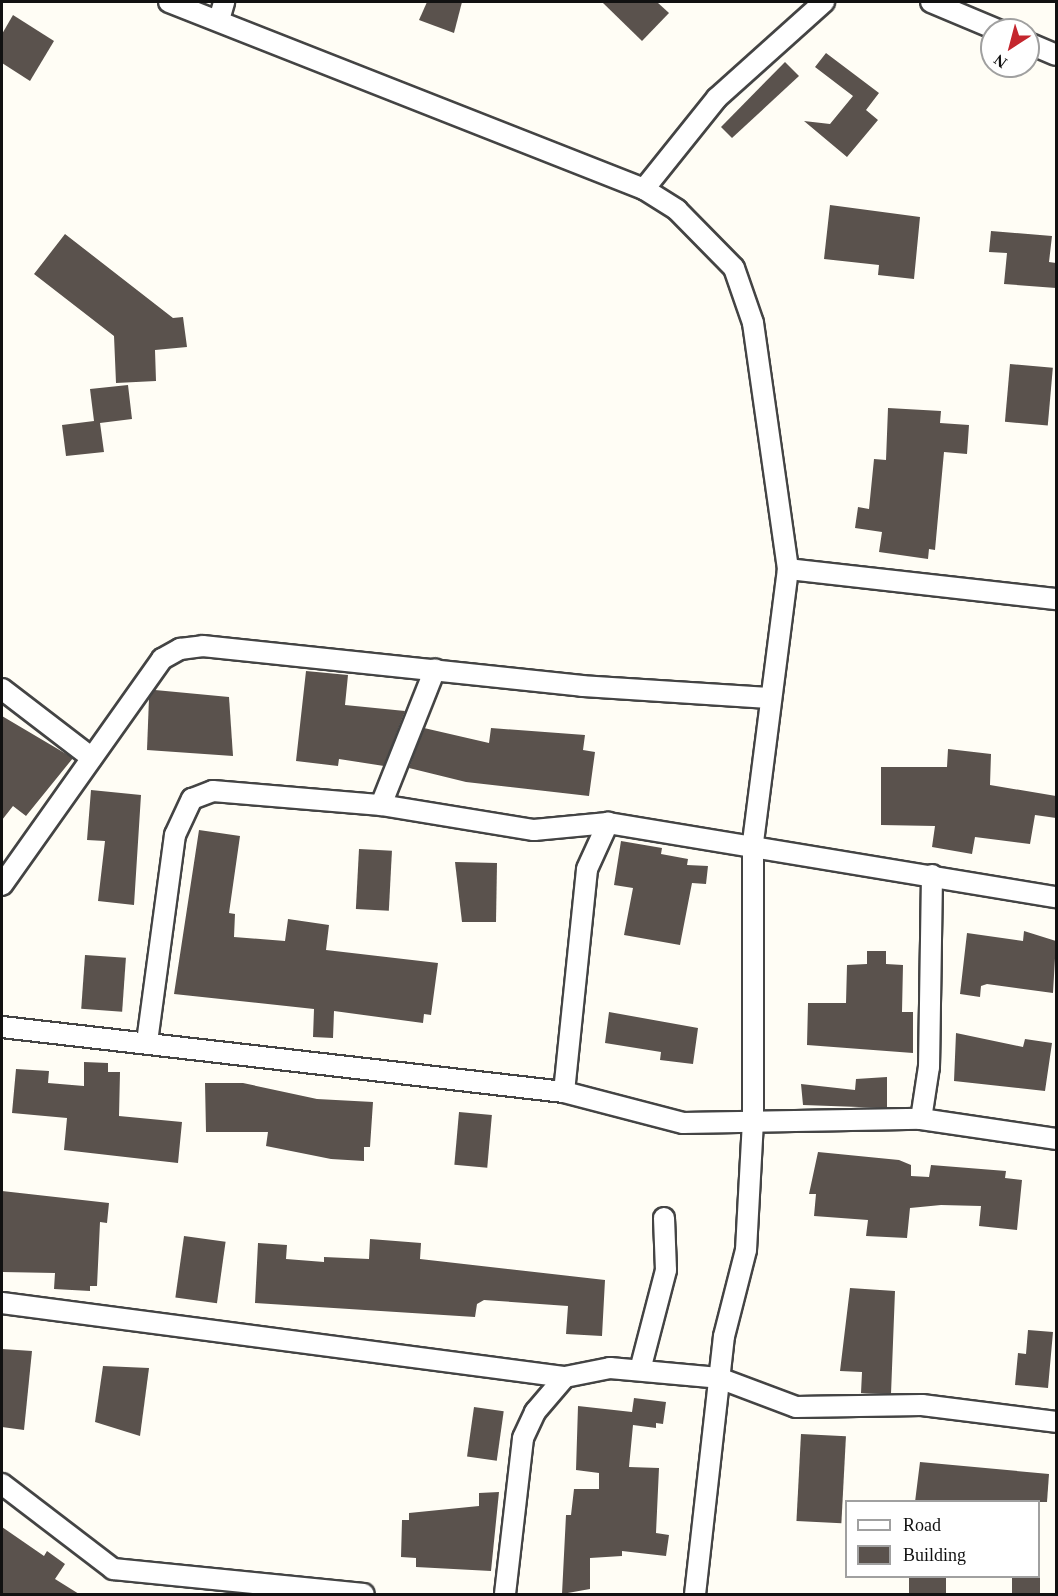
<!DOCTYPE html>
<style>
body{margin:0}
#map{position:relative;width:1058px;height:1596px;overflow:hidden;background:#fffdf5;font-family:Georgia,serif}
div>[style]{position:absolute}
[style*='--x']{left:calc(var(--x)*1px);top:calc(var(--y)*1px);width:calc(var(--w)*1px);rotate:calc(var(--a)*1deg)}
.building>*{inset:0;background:#5a524d;transform-origin:0 0}
.roads{filter:drop-shadow(2px 0 #444) drop-shadow(-2px 0 #444) drop-shadow(0 2px #444) drop-shadow(0 -2px #444)}
.minor>*{height:20px;margin:-10px;padding:0 10px;transform-origin:10px;border-radius:10px;background:#fff}
span{translate:-50% -50%;white-space:nowrap;text-align:center;line-height:1.15;-webkit-text-stroke:6px #fff;paint-order:stroke}
.frame{position:absolute;inset:0;border:3px solid #111;pointer-events:none}
.legend{position:absolute;left:845px;top:1500px;width:195px;height:78px;box-sizing:border-box;background:#fff;border:2px solid #a0a0a0;margin:0;padding:8px 10px;list-style:none;font-size:18px;color:#111}
.legend li{display:flex;align-items:center;gap:12px;height:30px}
.legend b{width:30px;border:2px solid #a0a0a0}
.north{position:absolute;left:980px;top:18px;width:60px;height:60px;box-sizing:border-box;background:#fff;border:2px solid #a0a0a0;border-radius:50%;rotate:216deg;font-size:16px;font-weight:700;line-height:24px;text-align:center;color:#111}
.north::after{content:'';display:block;margin:auto;width:21px;height:27px;background:#c4262e;clip-path:polygon(50% 0,100% 100%,50% 72%,0 100%)}
</style>
<div id="map">
<div class="building">
<i style="clip-path:polygon(427px 2px,462px 2px,454px 33px,419px 20px)"></i>
<i style="clip-path:polygon(602px 2px,657px 2px,669px 13px,642px 41px)"></i>
<i style="clip-path:polygon(13px 15px,54px 41px,30px 81px,2px 63px,2px 34px)"></i>
<i style="clip-path:polygon(826px 53px,879px 93px,866px 110px,878px 120px,847px 157px,804px 121px,830px 124px,853px 96px,815px 67px)"></i>
<i style="clip-path:polygon(785px 62px,799px 76px,732px 138px,721px 127px)"></i>
<i style="clip-path:polygon(830px 205px,920px 217px,914px 279px,878px 275px,879px 265px,824px 259px)"></i>
<i style="clip-path:polygon(991px 231px,1052px 236px,1049px 262px,1056px 263px,1056px 288px,1004px 284px,1007px 253px,989px 252px)"></i>
<i style="clip-path:polygon(65px 234px,173px 318px,183px 317px,187px 347px,155px 350px,156px 381px,116px 383px,114px 336px,34px 274px)"></i>
<i style="left:1010px;top:364px;width:43px;height:58px;rotate:5deg"></i>
<i style="clip-path:polygon(128px 385px,132px 419px,100px 423px,104px 452px,66px 456px,62px 425px,94px 421px,90px 389px)"></i>
<i style="clip-path:polygon(888px 408px,941px 411px,940px 423px,969px 425px,967px 454px,944px 452px,935px 550px,929px 549px,928px 559px,879px 552px,882px 532px,855px 528px,858px 507px,869px 509px,874px 459px,886px 460px)"></i>
<i style="clip-path:polygon(306px 671px,348px 675px,345px 705px,405px 711px,384px 766px,339px 759px,338px 766px,296px 761px)"></i>
<i style="clip-path:polygon(155px 690px,229px 697px,233px 756px,147px 750px,149px 698px)"></i>
<i style="clip-path:polygon(2px 716px,73px 758px,26px 816px,13px 806px,2px 820px)"></i>
<i style="clip-path:polygon(424px 728px,489px 743px,491px 728px,585px 735px,583px 750px,595px 752px,589px 796px,466px 782px,409px 768px)"></i>
<i style="clip-path:polygon(948px 749px,991px 754px,990px 785px,1056px 796px,1056px 818px,1035px 815px,1030px 844px,975px 837px,972px 854px,932px 847px,935px 826px,881px 825px,881px 767px,947px 767px)"></i>
<i style="clip-path:polygon(91px 790px,141px 795px,134px 905px,98px 901px,105px 841px,87px 840px)"></i>
<i style="clip-path:polygon(199px 830px,240px 836px,229px 913px,235px 914px,234px 937px,285px 941px,288px 919px,329px 925px,326px 950px,438px 963px,431px 1015px,424px 1014px,423px 1023px,334px 1011px,333px 1038px,313px 1037px,314px 1009px,174px 994px)"></i>
<i style="clip-path:polygon(621px 841px,662px 848px,661px 854px,688px 859px,687px 865px,708px 866px,706px 884px,692px 883px,680px 945px,624px 935px,633px 888px,614px 885px)"></i>
<i style="left:359px;top:849px;width:33px;height:60px;rotate:3deg"></i>
<i style="clip-path:polygon(455px 862px,497px 863px,496px 922px,462px 922px)"></i>
<i style="clip-path:polygon(1024px 931px,1056px 941px,1053px 993px,987px 984px,981px 986px,980px 997px,960px 994px,967px 933px,1023px 941px)"></i>
<i style="clip-path:polygon(867px 951px,886px 951px,886px 964px,903px 965px,902px 1012px,913px 1012px,913px 1053px,807px 1045px,808px 1003px,846px 1003px,847px 965px,867px 964px)"></i>
<i style="left:85px;top:955px;width:41px;height:54px;rotate:4deg"></i>
<i style="clip-path:polygon(609px 1012px,698px 1028px,693px 1064px,660px 1060px,661px 1052px,605px 1043px)"></i>
<i style="clip-path:polygon(956px 1033px,1023px 1047px,1025px 1039px,1052px 1043px,1045px 1091px,954px 1081px)"></i>
<i style="clip-path:polygon(84px 1062px,108px 1063px,108px 1072px,120px 1072px,119px 1116px,182px 1122px,178px 1163px,64px 1150px,67px 1118px,12px 1113px,16px 1069px,49px 1071px,48px 1083px,84px 1086px)"></i>
<i style="clip-path:polygon(887px 1077px,887px 1108px,803px 1105px,801px 1084px,855px 1090px,856px 1079px)"></i>
<i style="clip-path:polygon(205px 1083px,243px 1083px,317px 1099px,373px 1102px,370px 1147px,364px 1147px,364px 1161px,331px 1159px,266px 1146px,268px 1132px,206px 1132px)"></i>
<i style="left:459px;top:1112px;width:33px;height:53px;rotate:5deg"></i>
<i style="clip-path:polygon(818px 1152px,899px 1160px,911px 1165px,911px 1176px,929px 1177px,931px 1165px,1006px 1171px,1005px 1178px,1022px 1180px,1017px 1230px,979px 1226px,981px 1206px,941px 1205px,910px 1208px,907px 1238px,866px 1236px,868px 1220px,814px 1216px,816px 1194px,809px 1194px)"></i>
<i style="clip-path:polygon(2px 1191px,109px 1203px,107px 1223px,100px 1222px,97px 1286px,90px 1286px,90px 1291px,54px 1289px,55px 1273px,2px 1272px)"></i>
<i style="left:184px;top:1236px;width:42px;height:62px;rotate:8deg"></i>
<i style="clip-path:polygon(370px 1239px,421px 1243px,420px 1259px,605px 1280px,602px 1336px,566px 1334px,568px 1306px,484px 1300px,477px 1304px,475px 1317px,255px 1303px,258px 1243px,287px 1245px,286px 1259px,324px 1262px,324px 1257px,369px 1259px)"></i>
<i style="clip-path:polygon(850px 1288px,895px 1291px,891px 1394px,861px 1393px,862px 1372px,840px 1371px)"></i>
<i style="clip-path:polygon(1028px 1330px,1053px 1332px,1048px 1388px,1015px 1385px,1018px 1353px,1026px 1354px)"></i>
<i style="clip-path:polygon(2px 1349px,32px 1351px,24px 1430px,2px 1427px)"></i>
<i style="clip-path:polygon(103px 1366px,149px 1368px,140px 1436px,95px 1422px)"></i>
<i style="clip-path:polygon(634px 1398px,666px 1402px,663px 1424px,656px 1423px,656px 1428px,633px 1425px,629px 1467px,659px 1468px,656px 1533px,669px 1535px,666px 1556px,622px 1551px,622px 1556px,590px 1558px,590px 1589px,562px 1594px,566px 1515px,571px 1515px,574px 1489px,599px 1489px,599px 1473px,576px 1470px,578px 1406px,632px 1412px)"></i>
<i style="left:474px;top:1407px;width:30px;height:50px;rotate:8deg"></i>
<i style="left:801px;top:1434px;width:45px;height:87px;rotate:3deg"></i>
<i style="clip-path:polygon(920px 1462px,1049px 1474px,1047px 1502px,915px 1502px)"></i>
<i style="clip-path:polygon(499px 1492px,491px 1571px,416px 1567px,416px 1558px,401px 1557px,402px 1520px,409px 1520px,409px 1513px,479px 1506px,479px 1493px)"></i>
<i style="clip-path:polygon(2px 1527px,44px 1556px,47px 1551px,65px 1564px,55px 1579px,79px 1594px,2px 1594px)"></i>
<i style="left:909px;top:1576px;width:37px;height:18px"></i>
<i style="left:1012px;top:1576px;width:28px;height:18px"></i>
</div>
<div class="roads">
<div class="minor">
<i style="--x:169;--y:2;--w:510;--a:21.49"></i>
<i style="--x:644;--y:189;--w:39;--a:32"></i>
<i style="--x:677;--y:210;--w:81;--a:45.5"></i>
<i style="--x:734;--y:268;--w:58;--a:70.9"></i>
<i style="--x:753;--y:323;--w:248;--a:81.9"></i>
<i style="--x:788;--y:569;--w:276;--a:97.3"></i>
<i style="--x:753;--y:843;--w:278;--a:90"></i>
<i style="--x:753;--y:1121;--w:129;--a:93.1"></i>
<i style="--x:746;--y:1250;--w:89;--a:104.3"></i>
<i style="--x:724;--y:1336;--w:260;--a:96.4"></i>
<i style="--x:931;--y:2;--w:73;--a:22.7"></i>
<i style="--x:219;--y:20;--w:19;--a:-74"></i>
<i style="--x:1028;--y:43;--w:30;--a:23"></i>
<i style="--x:644;--y:189;--w:117;--a:-51.3"></i>
<i style="--x:717;--y:98;--w:144;--a:-41.9"></i>
<i style="--x:788;--y:569;--w:270;--a:6.4"></i>
<i style="--x:2;--y:689;--w:113;--a:37.5"></i>
<i style="--x:381;--y:805;--w:146;--a:-68.3"></i>
<i style="--x:2;--y:885;--w:277;--a:-54.7"></i>
<i style="--x:162;--y:659;--w:21;--a:-29"></i>
<i style="--x:180;--y:649;--w:23;--a:-7"></i>
<i style="--x:203;--y:646;--w:381;--a:6"></i>
<i style="--x:582;--y:686;--w:185;--a:3.7"></i>
<i style="--x:2;--y:1027;--w:566;--a:6.6"></i>
<i style="--x:564;--y:1092;--w:123;--a:14.6"></i>
<i style="--x:683;--y:1123;--w:238;--a:-1"></i>
<i style="--x:921;--y:1119;--w:136;--a:8.4"></i>
<i style="--x:147;--y:1042;--w:209;--a:-82.3"></i>
<i style="--x:175;--y:835;--w:40;--a:-65"></i>
<i style="--x:192;--y:799;--w:22;--a:-21"></i>
<i style="--x:213;--y:791;--w:169;--a:4.8"></i>
<i style="--x:381;--y:805;--w:155;--a:9.3"></i>
<i style="--x:534;--y:830;--w:74;--a:-5.4"></i>
<i style="--x:608;--y:823;--w:454;--a:9.4"></i>
<i style="--x:564;--y:1092;--w:224;--a:-84.1"></i>
<i style="--x:587;--y:869;--w:51;--a:-65.5"></i>
<i style="--x:921;--y:1119;--w:53;--a:-81.3"></i>
<i style="--x:929;--y:1067;--w:192;--a:-89.1"></i>
<i style="--x:2;--y:1303;--w:568;--a:7.49"></i>
<i style="--x:565;--y:1377;--w:46;--a:-11.3"></i>
<i style="--x:610;--y:1368;--w:109;--a:5.2"></i>
<i style="--x:719;--y:1378;--w:82;--a:20.6"></i>
<i style="--x:796;--y:1407;--w:126;--a:-0.9"></i>
<i style="--x:922;--y:1405;--w:135;--a:7.2"></i>
<i style="--x:640;--y:1370;--w:103;--a:-75.4"></i>
<i style="--x:666;--y:1270;--w:52;--a:-92.2"></i>
<i style="--x:2;--y:1484;--w:140;--a:37.4"></i>
<i style="--x:113;--y:1569;--w:252;--a:5.7"></i>
<i style="--x:505;--y:1594;--w:157;--a:-83.4"></i>
<i style="--x:523;--y:1438;--w:29;--a:-65"></i>
<i style="--x:535;--y:1412;--w:46;--a:-49.4"></i>
</div>
</div>
<div class="frame"></div>
<ul class="legend">
<li><b style="height:8px;background:#fff"></b>Road</li>
<li><b style="height:16px;background:#5a524d"></b>Building</li>
</ul>
<div class="north">N</div>
</div>
